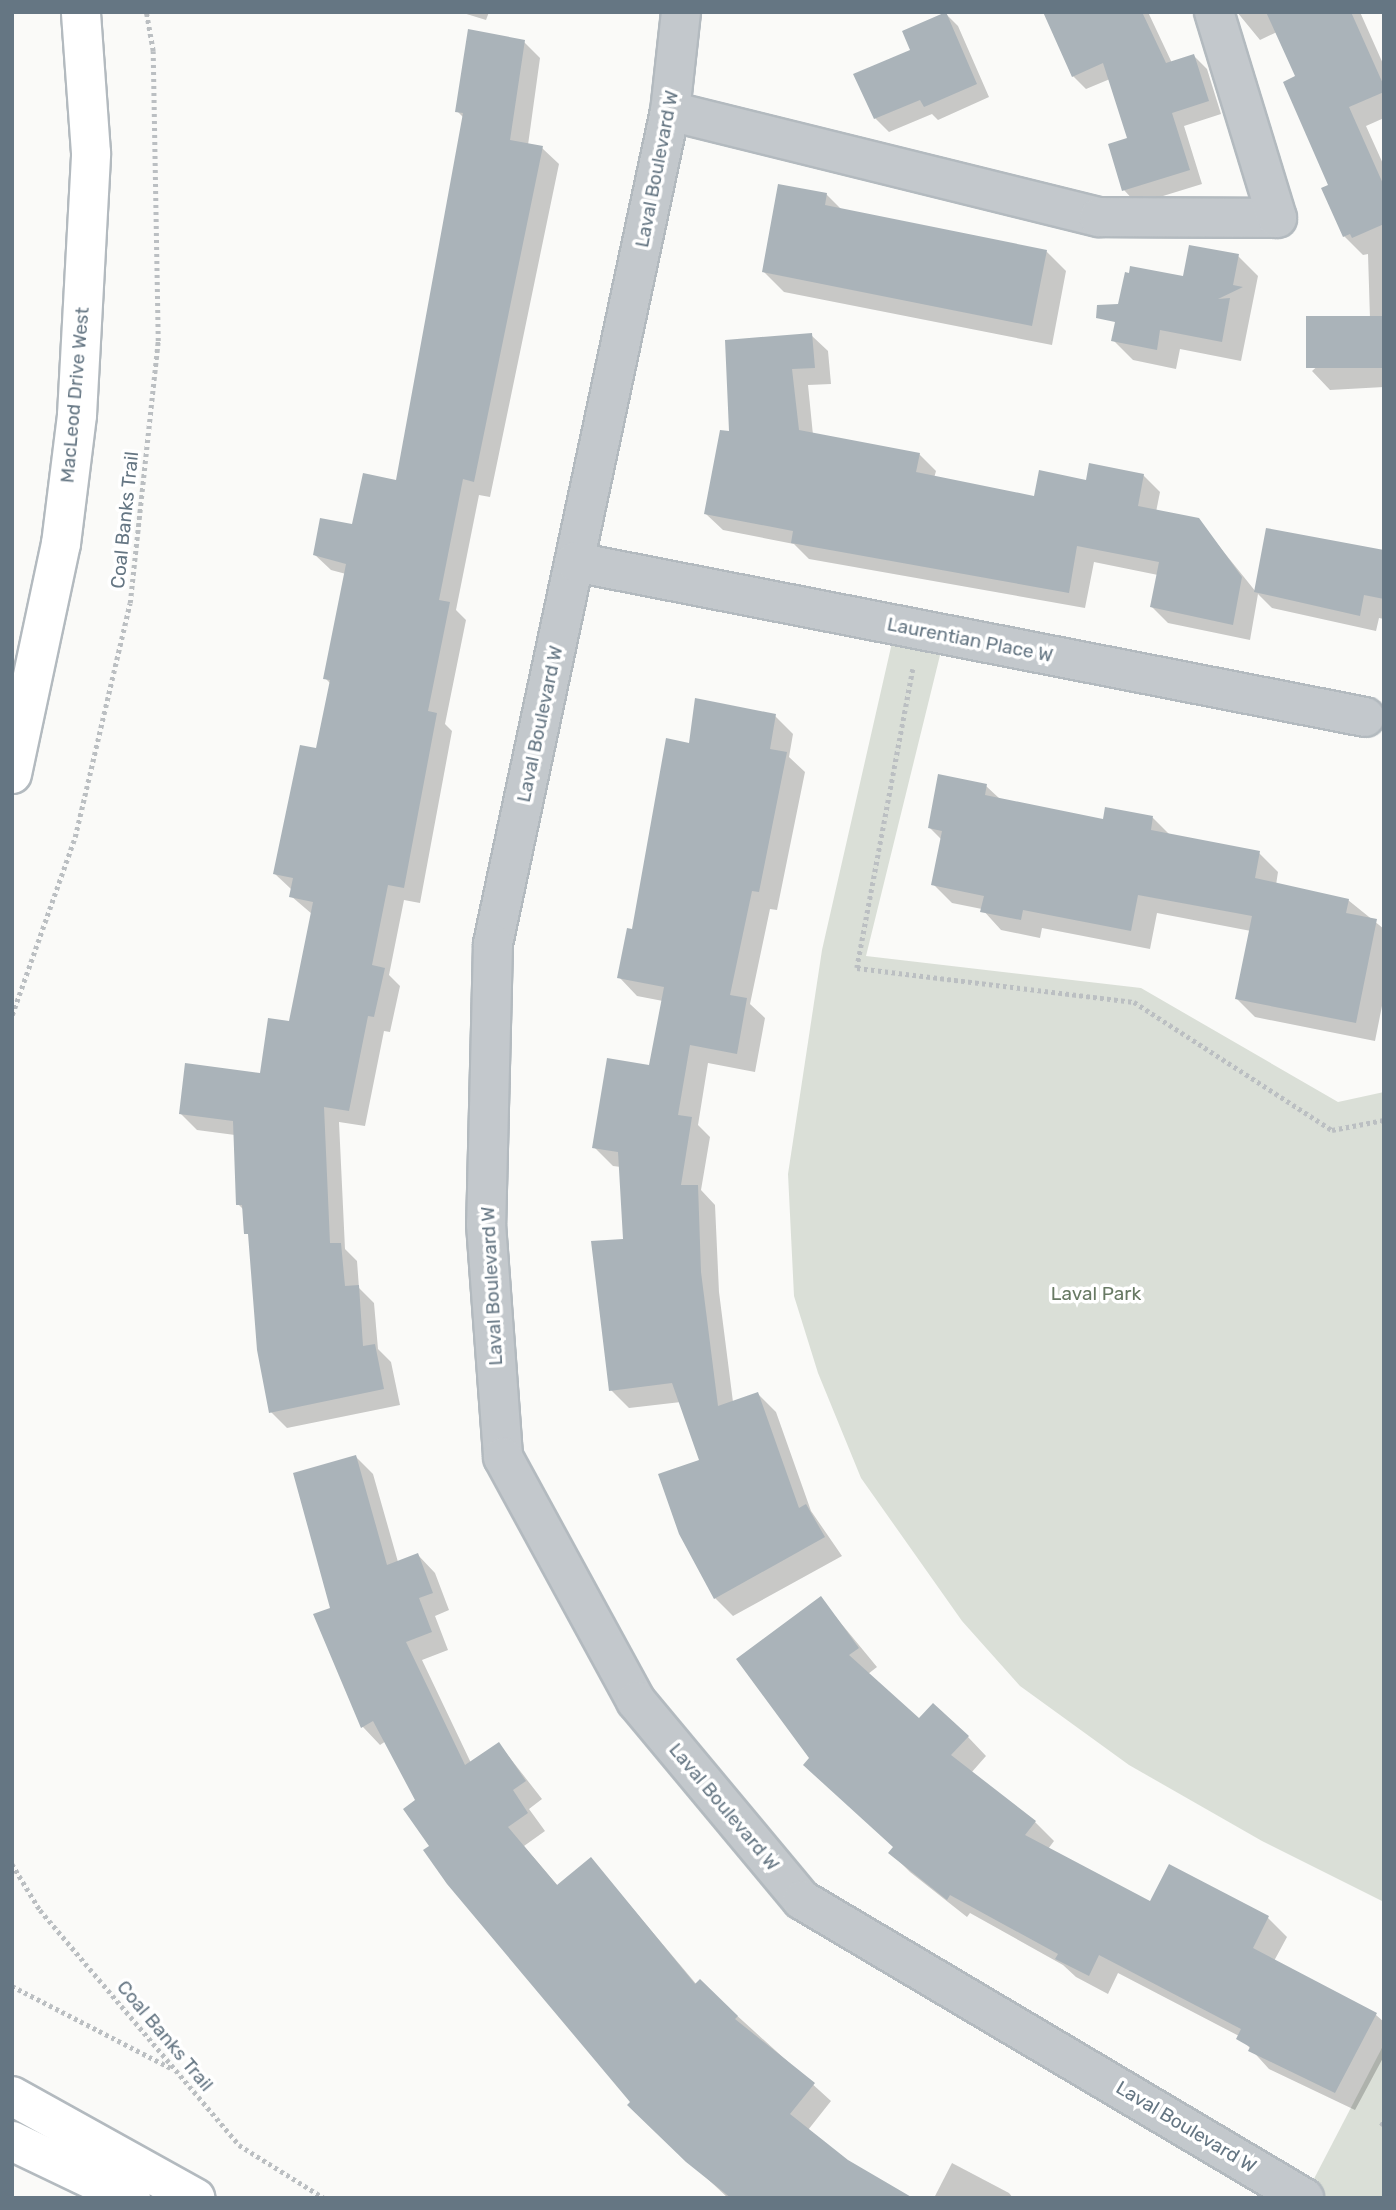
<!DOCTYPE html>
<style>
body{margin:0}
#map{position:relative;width:1396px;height:2210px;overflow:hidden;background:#fafaf8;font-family:Rubik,sans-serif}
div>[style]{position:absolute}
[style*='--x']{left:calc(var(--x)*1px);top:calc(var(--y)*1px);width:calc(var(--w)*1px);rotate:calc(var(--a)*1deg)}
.green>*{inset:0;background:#dadfd7}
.shadow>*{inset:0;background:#0003}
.building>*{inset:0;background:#aab3b9;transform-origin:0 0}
.path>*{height:4.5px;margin-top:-2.25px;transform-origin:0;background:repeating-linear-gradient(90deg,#bbbfc2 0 3.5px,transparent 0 7px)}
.roads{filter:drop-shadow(2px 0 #b3babf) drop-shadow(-2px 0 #b3babf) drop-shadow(0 2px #b3babf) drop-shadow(0 -2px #b3babf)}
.minor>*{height:38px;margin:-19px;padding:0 19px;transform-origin:19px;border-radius:19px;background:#c3c8cc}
.secondary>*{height:38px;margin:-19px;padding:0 19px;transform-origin:19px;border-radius:19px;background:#fff}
span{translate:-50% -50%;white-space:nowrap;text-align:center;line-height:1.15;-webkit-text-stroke:7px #fff;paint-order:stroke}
.street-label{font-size:19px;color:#657683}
.park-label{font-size:19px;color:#687a64}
.frame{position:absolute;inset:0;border:14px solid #657683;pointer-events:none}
</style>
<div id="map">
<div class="green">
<i style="clip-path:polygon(896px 625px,945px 635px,866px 956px,1141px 988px,1338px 1102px,1384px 1092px,1384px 1902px,1262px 1841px,1129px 1765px,1020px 1686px,962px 1621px,861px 1478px,818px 1373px,794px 1296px,788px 1174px,822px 950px)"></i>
<i style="clip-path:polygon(1384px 2044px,1384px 2194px,1381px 2198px,1304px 2198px)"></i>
</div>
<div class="shadow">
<i style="clip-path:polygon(460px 12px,489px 12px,486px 20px)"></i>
<i style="clip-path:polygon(1045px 12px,1148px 12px,1172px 63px,1194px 56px,1207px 69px,1221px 114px,1184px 126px,1202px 184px,1137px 204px,1124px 190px,1129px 139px,1110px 79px,1086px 89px,1073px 76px)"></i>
<i style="clip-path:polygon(1237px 12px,1360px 12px,1384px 66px,1384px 118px,1366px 126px,1384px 166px,1384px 387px,1330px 390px,1312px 371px,1370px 319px,1368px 254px,1363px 255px,1344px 236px,1297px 77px,1277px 32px,1260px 40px)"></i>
<i style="clip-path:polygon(945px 13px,958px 26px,989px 97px,938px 120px,932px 114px,889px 132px,875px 118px,912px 51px)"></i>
<i style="clip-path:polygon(524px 42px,540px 58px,528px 145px,542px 148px,559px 164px,490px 497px,479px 495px,456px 610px,466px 620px,445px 724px,452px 731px,420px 903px,404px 900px,389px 975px,400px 986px,390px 1032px,384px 1031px,365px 1126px,339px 1122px,345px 1249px,357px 1261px,359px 1288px,374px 1303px,378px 1349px,391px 1362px,400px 1405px,287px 1428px,271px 1412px,250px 1238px,245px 1211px,238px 1204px,235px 1135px,197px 1130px,181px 1114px,261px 1075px,291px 1023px,312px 914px,291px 896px,291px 889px,274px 873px,318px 750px,331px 684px,325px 678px,346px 574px,331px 570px,314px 554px,354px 526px,397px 482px,464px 118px,457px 111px)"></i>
<i style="clip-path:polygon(826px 194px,842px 210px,1046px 251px,1066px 271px,1052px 345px,784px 292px,764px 272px)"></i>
<i style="clip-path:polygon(1238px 256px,1258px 276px,1241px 361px,1180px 349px,1176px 369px,1133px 360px,1113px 340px,1184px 278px)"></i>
<i style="clip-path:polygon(811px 335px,828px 351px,831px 384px,808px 385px,813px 435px,919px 454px,936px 471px,934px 478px,1036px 498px,1087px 482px,1143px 475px,1160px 492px,1156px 512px,1198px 520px,1256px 592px,1384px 552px,1384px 619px,1379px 618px,1376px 631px,1272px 608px,1258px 594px,1250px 640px,1168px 623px,1152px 607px,1158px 575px,1094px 562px,1085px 608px,809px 559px,794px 544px,723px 530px,706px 514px,731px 433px)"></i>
<i style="clip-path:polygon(775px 716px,793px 734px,789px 757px,805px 772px,777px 910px,770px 909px,750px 1004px,765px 1018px,755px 1072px,708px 1063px,698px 1125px,710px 1137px,701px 1190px,715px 1205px,719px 1292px,733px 1402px,758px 1394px,776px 1412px,811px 1511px,842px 1556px,733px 1616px,715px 1598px,702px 1461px,681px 1402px,629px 1408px,611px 1390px,625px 1241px,621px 1167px,613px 1166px,594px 1147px,651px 1067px,663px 1001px,637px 996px,619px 977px,690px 745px)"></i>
<i style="clip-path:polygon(986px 786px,1000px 799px,1104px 821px,1153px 818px,1171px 836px,1259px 853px,1278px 872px,1276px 885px,1348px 900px,1384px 929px,1384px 996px,1375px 1041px,1255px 1017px,1237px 999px,1251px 931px,1157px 913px,1150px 949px,1042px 928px,1040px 938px,1001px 930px,982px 909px,952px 903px,933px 884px,942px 840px,930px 828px)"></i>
<i style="clip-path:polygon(356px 1457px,373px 1474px,398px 1562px,418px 1555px,435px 1573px,449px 1610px,435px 1616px,448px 1650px,422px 1660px,471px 1763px,499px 1744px,542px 1799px,529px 1809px,545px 1831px,524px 1846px,558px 1886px,591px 1859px,697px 1985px,700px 1982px,831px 2101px,808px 2130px,847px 2161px,909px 2198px,728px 2198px,629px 2105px,632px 2102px,431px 1846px,417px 1801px,386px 1741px,380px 1745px,363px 1727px,315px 1615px,332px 1609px)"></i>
<i style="clip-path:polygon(821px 1599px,877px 1667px,868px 1674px,919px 1721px,968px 1737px,986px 1756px,971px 1773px,1035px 1822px,1054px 1841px,1048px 1849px,1151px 1903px,1268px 1918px,1287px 1937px,1274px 1961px,1376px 2015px,1384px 2022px,1384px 2056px,1355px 2110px,1269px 2069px,1239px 2036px,1118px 1973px,1108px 1994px,1076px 1977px,1063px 1965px,970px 1913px,967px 1917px,910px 1872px,891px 1853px,895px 1848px,811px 1758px)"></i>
<i style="clip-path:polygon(952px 2163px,1009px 2193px,1013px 2198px,934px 2198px)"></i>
</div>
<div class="building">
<i style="clip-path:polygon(946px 12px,977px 84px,924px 107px,920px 100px,874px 119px,853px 74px,910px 50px,902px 31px)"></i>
<i style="clip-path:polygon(1043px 12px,1142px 12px,1166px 63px,1194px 54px,1209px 101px,1172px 113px,1190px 170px,1122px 191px,1108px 144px,1127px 138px,1103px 63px,1072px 77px)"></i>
<i style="clip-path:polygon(1266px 12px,1351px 12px,1384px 86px,1384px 92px,1349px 107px,1384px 186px,1384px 224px,1352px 238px,1350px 234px,1343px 237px,1321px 188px,1328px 185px,1283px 82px,1295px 76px)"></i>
<i style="clip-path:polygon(468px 29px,525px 40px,510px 140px,543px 146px,474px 482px,463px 479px,439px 600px,450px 602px,428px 711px,437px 713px,404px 888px,388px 885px,372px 965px,385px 968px,374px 1017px,368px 1016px,349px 1111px,324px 1107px,330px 1243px,341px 1243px,345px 1286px,359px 1285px,363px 1346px,375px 1344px,384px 1389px,269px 1413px,257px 1350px,248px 1234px,244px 1234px,242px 1205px,236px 1205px,233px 1121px,179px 1114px,185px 1063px,260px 1073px,268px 1018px,289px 1021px,313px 902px,289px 897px,293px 878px,273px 874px,300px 745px,316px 748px,330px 680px,323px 679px,346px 564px,313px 555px,320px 518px,352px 524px,363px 473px,396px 480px,463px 113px,455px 112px)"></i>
<i style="clip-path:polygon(778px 184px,827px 193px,825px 205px,1047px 250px,1032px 326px,762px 272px)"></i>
<i style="clip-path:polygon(1189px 245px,1239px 254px,1233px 285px,1243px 287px,1218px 299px,1230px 298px,1222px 342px,1160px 330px,1157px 350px,1111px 341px,1115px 322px,1096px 318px,1097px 305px,1118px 304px,1125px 272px,1129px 273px,1130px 266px,1183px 276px)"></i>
<i style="left:1384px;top:316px;width:52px;height:78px;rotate:90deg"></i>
<i style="clip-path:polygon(812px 333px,815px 368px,792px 369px,799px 430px,920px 453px,916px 472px,1034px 496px,1039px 470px,1086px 480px,1089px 463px,1144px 474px,1138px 506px,1199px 518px,1242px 577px,1233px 625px,1150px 607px,1159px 562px,1077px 546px,1069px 593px,791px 543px,793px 531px,704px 514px,720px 430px,729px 431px,725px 340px)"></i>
<i style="clip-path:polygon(1266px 528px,1384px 550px,1384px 599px,1364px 595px,1360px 616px,1254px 592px)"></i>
<i style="clip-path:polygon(695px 698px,776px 714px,770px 749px,787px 752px,759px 892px,752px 891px,730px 995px,747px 998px,737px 1054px,690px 1045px,678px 1115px,692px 1117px,681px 1185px,698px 1185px,701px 1272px,718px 1406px,758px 1392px,799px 1508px,806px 1504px,825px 1537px,714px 1599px,679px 1534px,658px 1474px,699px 1460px,672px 1383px,609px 1391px,591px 1241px,623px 1239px,618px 1152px,592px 1148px,607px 1058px,649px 1065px,664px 987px,617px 978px,627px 928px,632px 929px,666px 738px,689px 743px)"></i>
<i style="clip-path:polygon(938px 774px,987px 784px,985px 795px,1103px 819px,1105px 807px,1153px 816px,1151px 830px,1260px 851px,1255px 878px,1349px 899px,1346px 913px,1377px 919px,1356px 1023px,1235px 999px,1252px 916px,1138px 895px,1131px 931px,1023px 910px,1021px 920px,980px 912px,984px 896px,931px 885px,942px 831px,928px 828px)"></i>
<i style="clip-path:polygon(356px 1455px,387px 1565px,418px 1553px,433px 1593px,419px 1598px,432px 1632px,406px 1642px,465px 1765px,499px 1742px,526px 1781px,513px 1790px,528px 1813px,508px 1827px,557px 1885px,591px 1857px,695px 1984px,700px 1979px,738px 2016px,735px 2019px,815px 2083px,790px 2114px,848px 2160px,913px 2198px,731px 2198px,686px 2162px,627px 2105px,630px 2102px,447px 1884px,423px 1850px,429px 1846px,403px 1809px,415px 1800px,373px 1721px,361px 1728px,313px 1614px,330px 1608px,293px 1473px)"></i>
<i style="clip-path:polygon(821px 1596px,859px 1648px,849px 1655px,919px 1718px,933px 1703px,969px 1736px,951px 1755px,1036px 1821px,1025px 1835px,1150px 1901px,1169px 1864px,1269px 1916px,1253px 1948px,1377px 2013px,1335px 2093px,1248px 2051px,1250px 2047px,1236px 2039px,1241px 2029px,1099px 1955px,1089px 1976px,1055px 1959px,1058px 1954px,950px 1895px,947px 1900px,888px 1853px,893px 1847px,803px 1765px,809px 1758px,736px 1659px)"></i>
</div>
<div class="path">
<i style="--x:913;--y:669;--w:304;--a:100.6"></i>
<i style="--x:857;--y:968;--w:279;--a:7"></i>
<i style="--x:1134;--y:1002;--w:236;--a:32.9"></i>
<i style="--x:1332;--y:1130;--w:53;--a:-10.9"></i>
<i style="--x:12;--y:1015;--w:189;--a:-70.5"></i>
<i style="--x:75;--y:837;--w:240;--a:-76.8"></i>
<i style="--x:130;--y:603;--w:263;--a:-83.9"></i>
<i style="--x:158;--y:341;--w:290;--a:-91"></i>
<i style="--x:153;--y:51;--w:40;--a:-100"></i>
<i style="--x:12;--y:1864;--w:54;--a:58.7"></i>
<i style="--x:40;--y:1910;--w:308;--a:49.7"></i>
<i style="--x:239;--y:2145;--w:100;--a:31.9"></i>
<i style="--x:12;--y:1986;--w:181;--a:27.3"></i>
<i style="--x:1381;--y:2126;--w:6;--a:-59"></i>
</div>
<div class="roads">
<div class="minor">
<i style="--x:681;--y:12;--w:100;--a:96.3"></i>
<i style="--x:670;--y:111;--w:852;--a:102"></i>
<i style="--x:493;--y:944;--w:280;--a:91.4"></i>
<i style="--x:486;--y:1224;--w:234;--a:85.8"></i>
<i style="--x:503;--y:1457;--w:278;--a:61.4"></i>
<i style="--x:636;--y:1701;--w:259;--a:50.2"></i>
<i style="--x:802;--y:1900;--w:584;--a:30.69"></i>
<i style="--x:670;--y:111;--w:442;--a:13.9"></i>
<i style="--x:1099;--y:217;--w:178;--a:0.3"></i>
<i style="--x:1277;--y:218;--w:215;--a:-107"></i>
<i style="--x:575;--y:562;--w:805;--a:11.1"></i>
</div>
<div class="secondary">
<i style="--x:12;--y:774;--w:235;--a:-78"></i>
<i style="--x:61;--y:544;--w:130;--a:-82.9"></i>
<i style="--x:77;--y:415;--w:262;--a:-86.9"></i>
<i style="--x:91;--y:153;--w:141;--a:-94.1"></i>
<i style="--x:12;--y:2096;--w:210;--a:29.1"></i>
<i style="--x:12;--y:2141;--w:132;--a:25.6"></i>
</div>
</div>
<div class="street-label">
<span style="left:657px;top:169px;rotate:-79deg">Laval Boulevard W</span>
<span style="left:75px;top:395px;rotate:-85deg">MacLeod Drive West</span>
<span style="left:125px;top:520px;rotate:-84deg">Coal Banks Trail</span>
<span style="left:970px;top:640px;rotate:11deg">Laurentian Place W</span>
<span style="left:540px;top:724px;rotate:-78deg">Laval Boulevard W</span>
<span style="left:492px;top:1286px;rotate:-93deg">Laval Boulevard W</span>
<span style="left:724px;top:1807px;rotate:50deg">Laval Boulevard W</span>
<span style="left:165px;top:2036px;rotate:50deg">Coal Banks Trail</span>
<span style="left:1186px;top:2127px;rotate:31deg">Laval Boulevard W</span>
</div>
<div class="park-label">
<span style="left:1096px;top:1294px">Laval Park</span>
</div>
<div class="frame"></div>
</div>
